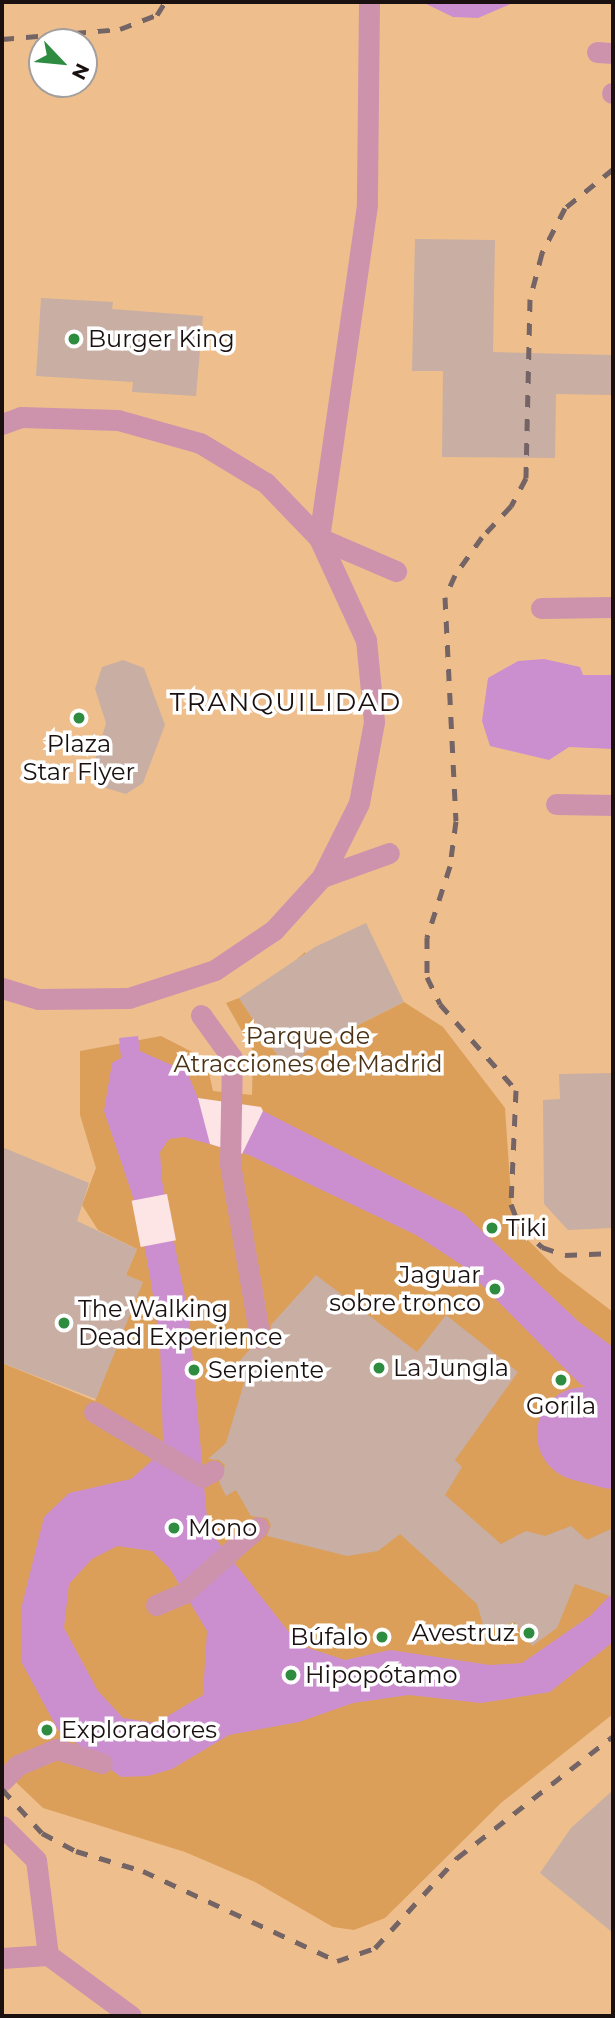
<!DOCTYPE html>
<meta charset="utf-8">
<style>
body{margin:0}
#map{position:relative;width:615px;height:2018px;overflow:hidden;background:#fde4e5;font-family:Montserrat,sans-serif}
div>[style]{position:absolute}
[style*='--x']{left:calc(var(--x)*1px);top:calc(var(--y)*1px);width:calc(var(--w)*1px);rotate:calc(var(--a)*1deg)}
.green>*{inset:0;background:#eebf8d}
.forest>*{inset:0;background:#db9f5a}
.water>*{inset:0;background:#cb8fcf}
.pier>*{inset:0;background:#fde4e5;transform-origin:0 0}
.river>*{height:94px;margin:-47px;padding:0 47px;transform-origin:47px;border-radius:47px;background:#cb8fcf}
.building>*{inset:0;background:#c8aea3}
.service>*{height:21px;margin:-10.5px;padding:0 10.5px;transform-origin:10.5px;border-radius:10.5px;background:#cd93ad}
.pedestrian>*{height:21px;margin:-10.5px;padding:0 10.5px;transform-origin:10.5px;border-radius:10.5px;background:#cd93ad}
.rail>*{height:5px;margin-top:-2.5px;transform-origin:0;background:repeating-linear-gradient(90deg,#746465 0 12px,transparent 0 24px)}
.dots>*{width:19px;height:19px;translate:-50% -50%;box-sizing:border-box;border:4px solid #fff;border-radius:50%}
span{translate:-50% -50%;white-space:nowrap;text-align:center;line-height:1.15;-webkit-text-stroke:7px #fff;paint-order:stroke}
.poi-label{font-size:24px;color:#1a1010}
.left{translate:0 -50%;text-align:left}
.right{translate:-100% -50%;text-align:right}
.park-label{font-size:24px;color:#4b3214}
.neighbourhood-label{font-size:26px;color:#1a1010;letter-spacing:2px}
.frame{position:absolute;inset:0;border:4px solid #1a1010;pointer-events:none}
.north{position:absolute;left:28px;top:28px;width:70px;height:70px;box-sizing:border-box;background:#fff;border:2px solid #a39f9f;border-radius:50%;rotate:116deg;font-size:19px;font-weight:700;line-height:28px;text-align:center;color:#1a1010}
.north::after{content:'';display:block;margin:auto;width:24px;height:32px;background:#2d8c3f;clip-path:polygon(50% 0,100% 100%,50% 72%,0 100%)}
</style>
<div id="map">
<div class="green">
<i style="clip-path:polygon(evenodd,2px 2px,613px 2px,613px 2016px,2px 2016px,2px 2px,42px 42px,84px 42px,84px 84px,42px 84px,42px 42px)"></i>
</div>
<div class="forest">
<i style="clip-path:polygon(305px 952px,344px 1032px,404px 1002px,443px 1027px,505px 1108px,513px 1225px,559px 1271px,613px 1312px,613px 1714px,501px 1803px,385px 1918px,354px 1930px,333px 1927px,255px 1882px,185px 1852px,43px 1808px,2px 1769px,2px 1363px,95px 1401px,142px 1282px,126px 1275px,137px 1249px,98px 1230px,82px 1205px,96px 1168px,80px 1115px,80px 1051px,161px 1036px,206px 1059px,213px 1091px,252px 1095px,253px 1051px,226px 1003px,239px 998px,275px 1052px,333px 1013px,297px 959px)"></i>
</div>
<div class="water">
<i style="clip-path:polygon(422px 2px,515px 2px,478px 18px,453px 17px)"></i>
<i style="clip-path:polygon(544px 659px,580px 667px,583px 675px,613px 675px,613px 749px,569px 747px,549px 760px,490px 746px,482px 721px,488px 678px,518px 661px)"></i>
<i style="clip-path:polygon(evenodd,138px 1036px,140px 1051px,187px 1072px,198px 1098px,263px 1111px,463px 1213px,579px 1322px,613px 1347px,613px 1404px,580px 1384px,463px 1266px,416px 1235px,249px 1155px,184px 1137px,169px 1139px,160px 1152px,162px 1181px,189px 1317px,208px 1529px,299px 1645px,345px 1660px,390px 1650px,490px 1665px,522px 1663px,590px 1616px,613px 1592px,613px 1642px,550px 1692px,481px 1703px,409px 1695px,353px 1703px,299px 1722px,229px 1735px,172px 1769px,148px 1776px,121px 1777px,58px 1730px,22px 1663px,21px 1609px,44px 1517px,69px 1493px,131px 1479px,155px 1458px,163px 1441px,160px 1344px,151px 1282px,138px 1212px,104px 1111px,112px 1063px,121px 1058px,119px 1038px,138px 1036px,117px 1546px,152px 1551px,170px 1569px,207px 1631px,203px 1695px,156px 1723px,123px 1718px,98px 1691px,64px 1628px,69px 1584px,92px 1559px,117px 1546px)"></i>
</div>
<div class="pier">
<i style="clip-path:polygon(198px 1098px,261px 1107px,263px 1111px,242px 1154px,210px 1144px)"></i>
<i style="left:167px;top:1194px;width:47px;height:36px;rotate:79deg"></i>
</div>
<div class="river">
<i style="--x:584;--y:1434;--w:30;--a:15"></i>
</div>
<div class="building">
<i style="clip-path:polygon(415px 239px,495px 240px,493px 352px,613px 355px,613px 395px,556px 394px,555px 458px,442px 457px,443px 371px,412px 371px)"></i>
<i style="clip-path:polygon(41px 298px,113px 302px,112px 309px,203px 316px,196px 396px,132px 392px,133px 382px,36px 376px)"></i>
<i style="clip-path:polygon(123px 660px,144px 668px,165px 725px,143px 783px,126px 794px,99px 786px,93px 766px,106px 723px,95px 689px,102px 667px)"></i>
<i style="clip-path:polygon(366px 923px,404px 1002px,306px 1051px,291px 1076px,239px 998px,315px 947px)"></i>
<i style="clip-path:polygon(613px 1073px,613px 1228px,568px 1230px,544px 1204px,543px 1100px,560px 1099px,559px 1074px)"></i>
<i style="clip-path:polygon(2px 1147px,89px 1183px,77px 1221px,137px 1249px,126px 1275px,143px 1282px,96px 1399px,2px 1363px)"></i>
<i style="clip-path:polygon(316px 1275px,417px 1352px,446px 1315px,518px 1372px,455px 1460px,462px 1467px,445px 1495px,501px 1544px,526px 1531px,545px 1536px,571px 1526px,587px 1540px,613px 1528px,613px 1597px,575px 1584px,557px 1628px,532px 1646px,515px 1622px,485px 1631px,477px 1604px,400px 1534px,378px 1551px,347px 1556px,267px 1536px,271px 1525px,267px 1518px,251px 1516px,236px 1490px,226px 1496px,219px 1482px,225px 1465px,219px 1460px,208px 1459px,226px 1443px,247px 1373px,237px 1364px,251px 1348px,269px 1348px,271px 1325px)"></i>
<i style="clip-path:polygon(613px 1790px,613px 1933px,540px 1873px,571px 1828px)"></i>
</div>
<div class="service">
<i style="--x:597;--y:52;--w:16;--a:4"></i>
<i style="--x:612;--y:93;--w:1;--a:0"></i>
<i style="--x:201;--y:1015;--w:53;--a:54.2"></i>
<i style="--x:232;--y:1058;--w:106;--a:91.1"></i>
<i style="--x:230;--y:1164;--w:177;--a:80.2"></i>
<i style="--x:94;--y:1412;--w:126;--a:31"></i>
<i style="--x:202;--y:1477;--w:13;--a:-29"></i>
<i style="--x:156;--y:1605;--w:30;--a:-23"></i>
<i style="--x:184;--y:1593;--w:99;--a:-41.7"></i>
<i style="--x:2;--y:1781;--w:23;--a:-45"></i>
<i style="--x:18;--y:1765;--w:41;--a:-22.8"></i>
<i style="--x:56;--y:1749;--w:48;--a:16.9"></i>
</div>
<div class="pedestrian">
<i style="--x:369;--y:2;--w:203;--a:90.6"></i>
<i style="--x:367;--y:205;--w:336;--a:98.2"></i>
<i style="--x:319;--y:538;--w:84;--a:23.2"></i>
<i style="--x:2;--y:424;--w:20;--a:-20"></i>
<i style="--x:21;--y:417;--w:97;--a:1.8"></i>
<i style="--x:118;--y:420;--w:85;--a:15.7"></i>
<i style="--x:200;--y:443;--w:77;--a:31.2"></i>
<i style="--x:266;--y:483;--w:76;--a:46.1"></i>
<i style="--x:319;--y:538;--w:112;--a:65.3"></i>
<i style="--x:366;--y:640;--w:82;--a:84.4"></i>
<i style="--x:374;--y:722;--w:82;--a:100.5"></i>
<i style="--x:359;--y:803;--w:83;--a:116.6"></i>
<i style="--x:322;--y:877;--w:72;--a:132.2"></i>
<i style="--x:274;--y:930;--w:71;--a:145.9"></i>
<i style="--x:215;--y:970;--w:90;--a:162"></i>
<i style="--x:129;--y:998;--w:91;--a:179.4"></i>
<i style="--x:38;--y:999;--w:38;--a:-163"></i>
<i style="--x:541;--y:608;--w:72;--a:-0.8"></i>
<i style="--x:556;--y:804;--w:57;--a:1"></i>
<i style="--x:322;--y:877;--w:71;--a:-19.7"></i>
<i style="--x:2;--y:1826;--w:48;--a:45"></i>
<i style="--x:36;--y:1860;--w:96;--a:82.8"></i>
<i style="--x:48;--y:1955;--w:103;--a:36.3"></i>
<i style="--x:2;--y:1958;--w:46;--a:-3.7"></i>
</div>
<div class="rail">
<i style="--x:2;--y:39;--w:118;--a:-4.8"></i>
<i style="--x:120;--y:29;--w:40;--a:-21"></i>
<i style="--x:157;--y:15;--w:15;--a:-58"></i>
<i style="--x:613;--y:169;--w:62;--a:140.9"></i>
<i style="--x:565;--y:208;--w:51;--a:117.1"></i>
<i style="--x:542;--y:253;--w:48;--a:104.6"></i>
<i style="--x:530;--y:299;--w:179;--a:91.3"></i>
<i style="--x:526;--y:478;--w:32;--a:118"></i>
<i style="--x:511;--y:506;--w:42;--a:133.1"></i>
<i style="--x:482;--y:537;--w:47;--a:125.4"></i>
<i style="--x:455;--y:575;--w:24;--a:114"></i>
<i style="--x:445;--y:597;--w:224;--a:87.2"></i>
<i style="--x:456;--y:821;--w:45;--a:97.6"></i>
<i style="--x:450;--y:866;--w:75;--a:107.9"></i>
<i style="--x:427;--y:937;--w:40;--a:90"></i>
<i style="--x:427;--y:977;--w:30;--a:64"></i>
<i style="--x:440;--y:1004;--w:115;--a:48.5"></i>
<i style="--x:516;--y:1090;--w:114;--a:92.5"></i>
<i style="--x:511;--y:1204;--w:25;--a:69"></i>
<i style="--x:520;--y:1227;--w:30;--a:42"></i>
<i style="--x:542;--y:1247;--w:24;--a:19"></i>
<i style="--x:565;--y:1255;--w:48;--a:-2.4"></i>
<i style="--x:2;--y:1789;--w:59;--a:47.7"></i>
<i style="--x:42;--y:1833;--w:38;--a:28"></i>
<i style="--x:76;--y:1851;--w:70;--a:16.6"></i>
<i style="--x:143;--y:1871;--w:214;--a:24.9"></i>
<i style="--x:337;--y:1961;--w:40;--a:-18.9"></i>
<i style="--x:375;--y:1948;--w:122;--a:-47.7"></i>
<i style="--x:457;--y:1858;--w:198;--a:-38"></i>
</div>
<div class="dots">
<i style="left:74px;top:339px;background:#2d8c3f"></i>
<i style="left:79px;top:718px;background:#2d8c3f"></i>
<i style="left:492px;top:1228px;background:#2d8c3f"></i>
<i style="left:495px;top:1289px;background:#2d8c3f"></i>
<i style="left:64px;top:1323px;background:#2d8c3f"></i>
<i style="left:379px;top:1368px;background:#2d8c3f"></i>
<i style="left:194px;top:1370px;background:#2d8c3f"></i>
<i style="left:561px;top:1380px;background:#2d8c3f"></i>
<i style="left:174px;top:1528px;background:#2d8c3f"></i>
<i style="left:529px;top:1633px;background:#2d8c3f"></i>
<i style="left:382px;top:1637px;background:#2d8c3f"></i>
<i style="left:291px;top:1675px;background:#2d8c3f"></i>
<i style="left:47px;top:1730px;background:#2d8c3f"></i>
</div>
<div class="poi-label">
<span class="left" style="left:88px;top:339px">Burger King</span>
<span style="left:79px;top:758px">Plaza<br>Star Flyer</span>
<span class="left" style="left:506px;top:1228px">Tiki</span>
<span class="right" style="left:481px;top:1289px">Jaguar<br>sobre tronco</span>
<span class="left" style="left:78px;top:1323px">The Walking<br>Dead Experience</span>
<span class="left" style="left:393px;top:1368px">La Jungla</span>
<span class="left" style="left:208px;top:1370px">Serpiente</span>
<span style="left:561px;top:1406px">Gorila</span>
<span class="left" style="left:188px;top:1528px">Mono</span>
<span class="right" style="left:515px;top:1633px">Avestruz</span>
<span class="right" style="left:368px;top:1637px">Búfalo</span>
<span class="left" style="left:305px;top:1675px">Hipopótamo</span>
<span class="left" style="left:61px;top:1730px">Exploradores</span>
</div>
<div class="park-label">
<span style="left:308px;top:1050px">Parque de<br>Atracciones de Madrid</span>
</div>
<div class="neighbourhood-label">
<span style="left:286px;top:703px">TRANQUILIDAD</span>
</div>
<div class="frame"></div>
<div class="north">N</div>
</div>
